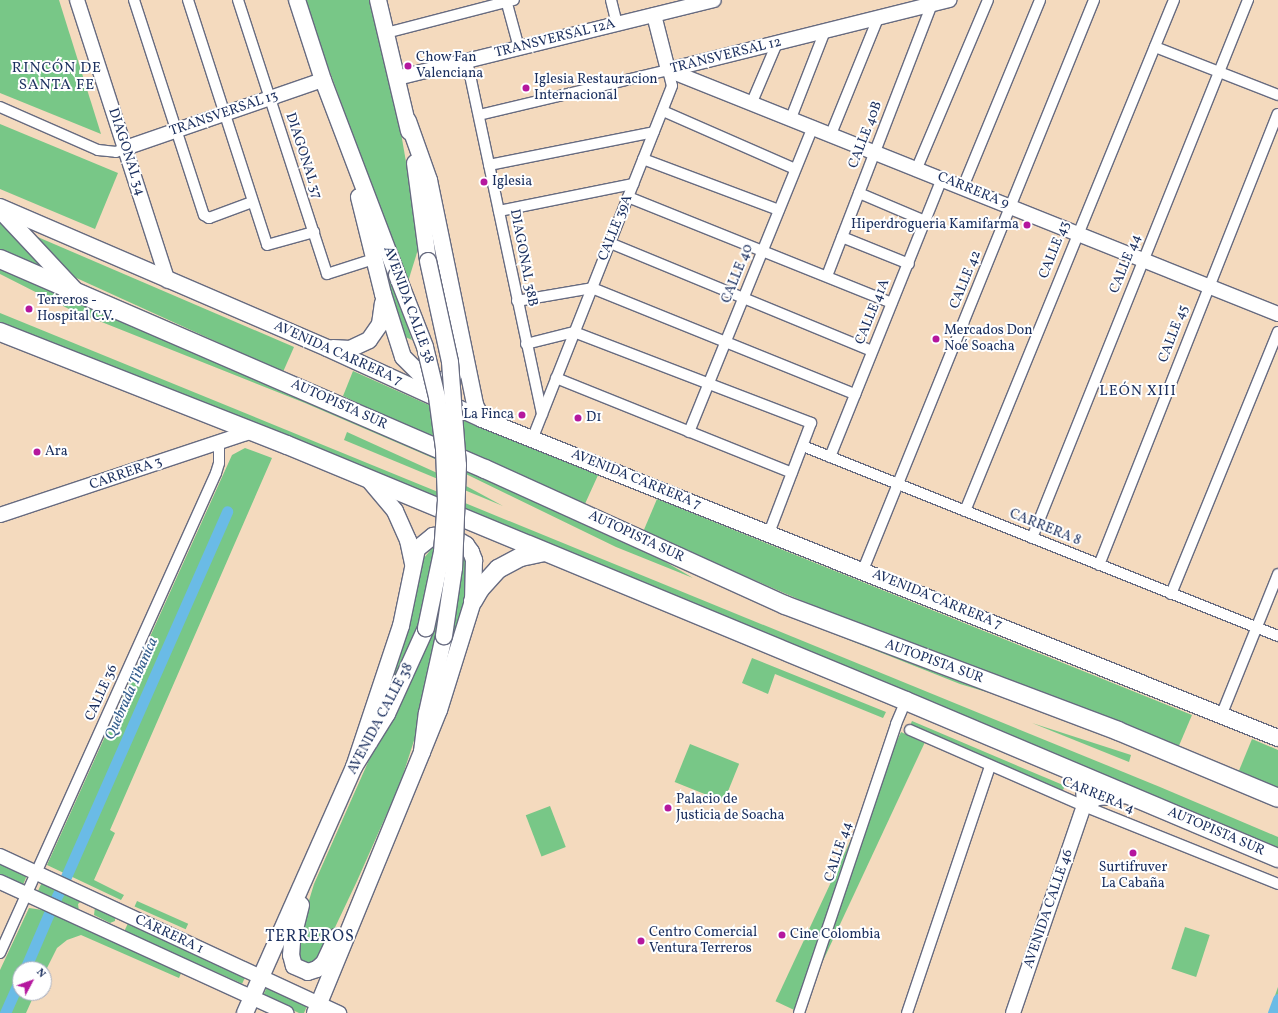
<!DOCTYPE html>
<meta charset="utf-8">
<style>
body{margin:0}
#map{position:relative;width:1278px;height:1013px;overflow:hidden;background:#f4dabe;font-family:Vollkorn,serif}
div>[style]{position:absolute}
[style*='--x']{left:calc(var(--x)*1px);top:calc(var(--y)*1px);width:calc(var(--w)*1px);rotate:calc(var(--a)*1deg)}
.green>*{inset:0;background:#78c787;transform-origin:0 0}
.canal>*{height:11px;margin:-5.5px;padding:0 5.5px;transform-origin:5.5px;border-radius:5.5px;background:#6abbe6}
.roads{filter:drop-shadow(1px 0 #676b80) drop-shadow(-1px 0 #676b80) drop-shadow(0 1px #676b80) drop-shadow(0 -1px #676b80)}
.street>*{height:10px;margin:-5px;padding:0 5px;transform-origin:5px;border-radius:5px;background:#fff}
.secondary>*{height:14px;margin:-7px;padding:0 7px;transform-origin:7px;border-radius:7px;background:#fff}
.primary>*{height:16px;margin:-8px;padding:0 8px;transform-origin:8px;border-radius:8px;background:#fff}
.highway>*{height:18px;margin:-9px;padding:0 9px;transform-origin:9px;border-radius:9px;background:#fff}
.bridges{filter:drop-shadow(1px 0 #676b80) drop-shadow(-1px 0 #676b80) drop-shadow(0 1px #676b80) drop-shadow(0 -1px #676b80)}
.primary-bridge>*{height:16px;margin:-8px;padding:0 8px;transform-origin:8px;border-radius:8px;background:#fff}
.dots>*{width:11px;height:11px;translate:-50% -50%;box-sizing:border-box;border:2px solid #fff;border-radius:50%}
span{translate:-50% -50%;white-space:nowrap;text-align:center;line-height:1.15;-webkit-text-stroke:4px #fff;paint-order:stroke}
.street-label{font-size:14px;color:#1b2f5e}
.poi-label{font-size:14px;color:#1b2f5e}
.left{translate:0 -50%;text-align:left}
.right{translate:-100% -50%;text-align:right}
.neighbourhood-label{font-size:15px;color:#1b2f5e;letter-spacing:1px}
.water-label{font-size:15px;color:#37608e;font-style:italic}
.quarter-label{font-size:16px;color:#1b2f5e;letter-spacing:1px}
.north{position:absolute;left:12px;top:961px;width:40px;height:40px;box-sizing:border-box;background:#fff;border:1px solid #a4acbf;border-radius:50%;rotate:49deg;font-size:11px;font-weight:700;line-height:16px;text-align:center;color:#1b2f5e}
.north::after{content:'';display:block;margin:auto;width:14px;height:18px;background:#b5179e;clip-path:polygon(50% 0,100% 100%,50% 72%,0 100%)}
</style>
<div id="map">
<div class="green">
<i style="clip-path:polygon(0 0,59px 0,101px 134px,0 93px)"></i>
<i style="clip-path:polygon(304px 0,369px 0,401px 133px,420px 243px,407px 285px)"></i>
<i style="clip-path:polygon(0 124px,118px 173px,95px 229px,0 189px)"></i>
<i style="clip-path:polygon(0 221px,49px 272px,0 251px)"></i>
<i style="clip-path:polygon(26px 232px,294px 347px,283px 372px,72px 276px)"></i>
<i style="clip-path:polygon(0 265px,628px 540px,693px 578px,616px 547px,435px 459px,305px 403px,69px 309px,0 274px)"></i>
<i style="clip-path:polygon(392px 281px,412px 340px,399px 334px,385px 282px)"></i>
<i style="clip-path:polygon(0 313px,1160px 787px,1278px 837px,1278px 852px,0 325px)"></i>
<i style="clip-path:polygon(353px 371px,478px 427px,599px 473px,584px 506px,464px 454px,343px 396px)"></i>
<i style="clip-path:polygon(347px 432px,468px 487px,503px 506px,344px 440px)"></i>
<i style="clip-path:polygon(245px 448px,272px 458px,110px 830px,115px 833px,94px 880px,124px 895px,121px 900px,47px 865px,232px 455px)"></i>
<i style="clip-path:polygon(657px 499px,1192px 715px,1178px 748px,858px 625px,643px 532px)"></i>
<i style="clip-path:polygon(437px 542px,461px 550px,468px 568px,468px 586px,457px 640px,421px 719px,400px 784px,357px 881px,320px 959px,306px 966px,298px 961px,297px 940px,314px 884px,369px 760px,411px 679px,380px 712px,420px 563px)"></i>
<i style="clip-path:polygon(752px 597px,1026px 704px,960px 684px,781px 613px)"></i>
<i style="clip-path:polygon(752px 658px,886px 712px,883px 718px,775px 674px,768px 694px,742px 683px)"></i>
<i style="left:912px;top:721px;width:166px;height:6px;rotate:23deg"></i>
<i style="clip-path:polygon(1032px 723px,1131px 755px,1129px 762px)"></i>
<i style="left:901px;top:732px;width:26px;height:297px;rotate:25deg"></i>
<i style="clip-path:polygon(1252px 739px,1278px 750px,1278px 790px,1238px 773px)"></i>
<i style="left:690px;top:744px;width:53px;height:41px;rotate:22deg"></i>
<i style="left:550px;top:806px;width:44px;height:26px;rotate:69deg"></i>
<i style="clip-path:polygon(0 862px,27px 875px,23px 885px,0 874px)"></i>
<i style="clip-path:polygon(42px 882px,83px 900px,78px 904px,79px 911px,38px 891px)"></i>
<i style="left:137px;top:901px;width:56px;height:6px;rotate:24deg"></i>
<i style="clip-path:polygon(95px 907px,115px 914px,115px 921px,110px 923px,94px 915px)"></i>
<i style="clip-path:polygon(29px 908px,50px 911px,182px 971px,179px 978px,81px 935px,67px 940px,57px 948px,44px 974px,44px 969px,20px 969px,20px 993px,35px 993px,26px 1013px,0 1013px,0 970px)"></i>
<i style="left:128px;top:923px;width:129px;height:9px;rotate:24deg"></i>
<i style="left:1185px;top:927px;width:26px;height:44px;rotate:18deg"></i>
<i style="clip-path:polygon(267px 987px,307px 1006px,304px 1013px,299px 1013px,263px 996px)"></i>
<i style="clip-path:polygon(1278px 987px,1278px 1013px,1270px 1013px,1271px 1007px)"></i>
</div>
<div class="canal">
<i style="--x:65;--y:879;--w:402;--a:-66.2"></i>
<i style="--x:55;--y:900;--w:11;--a:-63"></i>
<i style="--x:25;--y:969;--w:63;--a:-66.7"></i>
<i style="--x:5;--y:1013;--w:37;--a:-66"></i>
<i style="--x:1273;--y:1013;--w:15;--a:-70"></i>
</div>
<div class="roads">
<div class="street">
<i style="--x:134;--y:0;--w:226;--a:72"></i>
<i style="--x:204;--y:215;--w:6;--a:31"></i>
<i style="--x:209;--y:218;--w:46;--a:-20.4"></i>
<i style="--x:188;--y:0;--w:257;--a:72.1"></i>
<i style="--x:267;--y:245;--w:49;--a:-15.5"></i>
<i style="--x:238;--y:0;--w:288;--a:72"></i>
<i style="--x:327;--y:274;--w:49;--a:-17.7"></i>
<i style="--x:506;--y:0;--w:50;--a:74.8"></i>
<i style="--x:611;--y:0;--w:25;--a:76"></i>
<i style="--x:386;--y:33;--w:132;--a:-14.5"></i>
<i style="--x:1155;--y:47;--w:132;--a:21.3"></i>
<i style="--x:467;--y:61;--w:361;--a:78"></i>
<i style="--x:752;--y:102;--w:64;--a:-67"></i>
<i style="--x:0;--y:107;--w:107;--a:23.7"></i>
<i style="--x:98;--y:150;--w:18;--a:6"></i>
<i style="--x:116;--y:152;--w:10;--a:-24"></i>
<i style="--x:663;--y:111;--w:144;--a:23.7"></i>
<i style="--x:479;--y:115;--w:194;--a:-13.4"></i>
<i style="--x:668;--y:70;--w:16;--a:76"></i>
<i style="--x:672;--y:86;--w:380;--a:111.6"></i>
<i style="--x:791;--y:118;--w:93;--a:-68.7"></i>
<i style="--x:831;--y:134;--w:125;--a:-67.9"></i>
<i style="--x:643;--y:159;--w:145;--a:20.6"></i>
<i style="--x:489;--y:165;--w:168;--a:-11.3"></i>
<i style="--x:917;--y:168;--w:182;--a:-67.1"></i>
<i style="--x:963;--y:187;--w:202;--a:-67.6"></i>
<i style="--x:859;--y:193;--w:72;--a:23"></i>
<i style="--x:628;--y:197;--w:284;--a:21.9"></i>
<i style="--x:499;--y:211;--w:137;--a:-11.4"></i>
<i style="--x:842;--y:237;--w:72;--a:21.9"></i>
<i style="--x:610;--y:243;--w:283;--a:22.4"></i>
<i style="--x:827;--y:276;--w:292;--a:-68.9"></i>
<i style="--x:517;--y:301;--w:76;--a:-9.8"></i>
<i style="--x:592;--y:288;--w:284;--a:22"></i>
<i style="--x:526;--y:344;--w:49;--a:-14"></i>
<i style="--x:574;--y:332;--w:254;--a:21"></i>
<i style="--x:811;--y:423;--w:118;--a:110.9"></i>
<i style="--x:556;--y:378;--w:254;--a:21.9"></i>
<i style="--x:689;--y:432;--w:330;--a:-67.9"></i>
<i style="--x:803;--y:446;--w:512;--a:21.8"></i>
<i style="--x:830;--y:457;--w:301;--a:-68.1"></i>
<i style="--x:965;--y:511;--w:552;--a:-67.76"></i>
<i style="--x:1032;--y:538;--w:580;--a:-68.13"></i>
<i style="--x:1099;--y:565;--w:485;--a:-68.4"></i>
<i style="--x:863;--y:570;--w:615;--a:-67.94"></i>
<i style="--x:1171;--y:594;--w:283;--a:-67.8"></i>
<i style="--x:1221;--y:716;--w:153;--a:-68.1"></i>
<i style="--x:910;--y:730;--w:190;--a:23.6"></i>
<i style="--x:1084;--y:806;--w:209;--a:21.9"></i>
<i style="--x:0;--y:953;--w:526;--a:-65.77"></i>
<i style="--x:216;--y:473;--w:10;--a:-73"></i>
<i style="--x:219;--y:463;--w:21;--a:-90"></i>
<i style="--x:799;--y:1013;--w:305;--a:-71.4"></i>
<i style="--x:896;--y:724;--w:25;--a:-67"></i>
<i style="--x:907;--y:1013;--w:261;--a:-71.4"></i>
</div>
<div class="secondary">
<i style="--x:77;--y:0;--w:295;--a:72.1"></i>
<i style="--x:654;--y:15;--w:57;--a:75.7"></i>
<i style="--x:668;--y:70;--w:657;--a:21.8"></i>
<i style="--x:668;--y:70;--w:290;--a:-14"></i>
<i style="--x:397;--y:78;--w:326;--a:-13.8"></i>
<i style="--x:125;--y:148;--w:209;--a:-19"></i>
<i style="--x:0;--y:515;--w:266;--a:-18.4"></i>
<i style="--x:1084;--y:806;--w:16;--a:-30"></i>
<i style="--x:1098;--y:798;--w:30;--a:-4"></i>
<i style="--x:0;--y:856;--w:374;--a:24.9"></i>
<i style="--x:0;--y:882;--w:315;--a:24.6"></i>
<i style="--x:1013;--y:1013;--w:219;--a:-71.1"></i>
<i style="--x:1084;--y:806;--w:18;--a:-93"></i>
<i style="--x:1083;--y:788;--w:18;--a:-117"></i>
</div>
<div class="primary">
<i style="--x:297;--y:0;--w:84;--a:72"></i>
<i style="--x:323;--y:80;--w:209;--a:69.2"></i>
<i style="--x:378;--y:0;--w:135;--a:76.7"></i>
<i style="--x:408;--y:121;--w:63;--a:70.4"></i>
<i style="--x:429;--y:180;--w:230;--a:78.4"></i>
<i style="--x:475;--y:405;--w:16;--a:63"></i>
<i style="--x:415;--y:163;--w:99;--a:82.4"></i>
<i style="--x:359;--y:197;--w:100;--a:76.1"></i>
<i style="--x:383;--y:294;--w:66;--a:72.4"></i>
<i style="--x:403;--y:357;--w:24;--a:45"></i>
<i style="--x:420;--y:374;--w:20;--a:20"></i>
<i style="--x:439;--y:381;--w:14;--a:-17"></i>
<i style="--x:452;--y:377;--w:11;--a:-52"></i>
<i style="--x:0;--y:207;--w:356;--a:23.3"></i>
<i style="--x:327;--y:348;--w:170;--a:24.6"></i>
<i style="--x:482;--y:419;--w:858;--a:21.84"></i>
<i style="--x:1;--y:211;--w:107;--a:46.9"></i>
<i style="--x:333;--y:348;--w:17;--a:3"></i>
<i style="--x:350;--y:349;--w:21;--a:-25"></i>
<i style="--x:369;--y:340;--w:19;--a:-55"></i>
<i style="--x:380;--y:324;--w:21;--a:-82"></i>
<i style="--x:370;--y:481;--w:39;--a:50"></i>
<i style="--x:395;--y:511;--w:32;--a:66"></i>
<i style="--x:408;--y:540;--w:24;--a:78"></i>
<i style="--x:354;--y:767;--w:149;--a:-71.6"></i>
<i style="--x:401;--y:626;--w:79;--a:-78.3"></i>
<i style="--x:417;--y:549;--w:21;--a:-39"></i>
<i style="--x:433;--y:536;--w:16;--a:-4"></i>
<i style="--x:449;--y:535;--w:20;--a:30"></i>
<i style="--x:466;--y:545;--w:9;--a:54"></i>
<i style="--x:471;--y:552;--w:9;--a:69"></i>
<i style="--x:474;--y:560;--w:41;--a:91.4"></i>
<i style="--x:473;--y:601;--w:114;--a:107.3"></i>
<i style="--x:439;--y:710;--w:45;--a:112"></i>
<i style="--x:301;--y:905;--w:38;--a:104"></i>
<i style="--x:292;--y:942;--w:13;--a:94"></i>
<i style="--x:291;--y:955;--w:11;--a:75"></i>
<i style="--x:294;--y:966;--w:15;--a:23"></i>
<i style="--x:308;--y:972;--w:9;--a:-18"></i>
<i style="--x:317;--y:969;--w:9;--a:-41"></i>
<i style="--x:324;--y:963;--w:29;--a:-65"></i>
<i style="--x:245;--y:1013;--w:269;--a:-66.1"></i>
<i style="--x:354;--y:767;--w:62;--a:-58.1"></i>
<i style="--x:387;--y:714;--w:94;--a:-65.6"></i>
<i style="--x:315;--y:1013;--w:282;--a:-67.7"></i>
<i style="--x:422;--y:752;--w:39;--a:-83"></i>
<i style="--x:427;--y:713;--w:79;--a:-77.6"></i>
</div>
<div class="highway">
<i style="--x:0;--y:259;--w:529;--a:23.41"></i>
<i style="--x:485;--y:469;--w:329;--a:24.4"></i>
<i style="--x:785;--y:605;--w:356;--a:20.7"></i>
<i style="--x:1118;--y:731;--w:173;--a:22.7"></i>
<i style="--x:0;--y:332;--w:308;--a:21.5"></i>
<i style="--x:287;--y:445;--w:670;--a:22.47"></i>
<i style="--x:906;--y:701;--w:404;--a:22.9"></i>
<i style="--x:473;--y:601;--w:14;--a:-60"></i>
<i style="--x:480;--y:589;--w:27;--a:-48"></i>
<i style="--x:498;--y:569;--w:26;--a:-28"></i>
<i style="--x:521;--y:557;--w:24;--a:-12"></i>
</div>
</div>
<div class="bridges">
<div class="primary-bridge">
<i style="--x:428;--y:261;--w:103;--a:77.7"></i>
<i style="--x:450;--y:362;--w:103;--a:85.6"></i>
<i style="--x:458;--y:465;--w:103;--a:92.2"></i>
<i style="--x:454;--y:568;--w:69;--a:98.4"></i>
<i style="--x:397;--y:275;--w:77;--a:68.7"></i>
<i style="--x:425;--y:347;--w:51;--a:76.5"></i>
<i style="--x:437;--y:397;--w:52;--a:82.3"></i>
<i style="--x:444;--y:449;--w:51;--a:87.8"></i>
<i style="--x:446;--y:500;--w:52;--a:94.4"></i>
<i style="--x:442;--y:552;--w:78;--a:101.9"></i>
</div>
</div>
<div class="dots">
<i style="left:408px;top:66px;background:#b5179e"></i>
<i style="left:526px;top:88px;background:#b5179e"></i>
<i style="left:484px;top:182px;background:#b5179e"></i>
<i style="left:1027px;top:225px;background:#b5179e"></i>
<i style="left:29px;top:309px;background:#b5179e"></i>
<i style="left:936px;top:339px;background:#b5179e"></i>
<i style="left:522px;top:415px;background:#b5179e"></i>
<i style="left:578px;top:418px;background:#b5179e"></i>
<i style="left:37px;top:452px;background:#b5179e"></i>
<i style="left:668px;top:808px;background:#b5179e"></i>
<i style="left:1133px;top:853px;background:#b5179e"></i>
<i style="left:782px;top:935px;background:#b5179e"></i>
<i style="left:641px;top:941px;background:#b5179e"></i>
</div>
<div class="street-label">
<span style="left:555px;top:39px;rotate:-14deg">TRANSVERSAL 12A</span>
<span style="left:726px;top:56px;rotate:-14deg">TRANSVERSAL 12</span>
<span style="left:224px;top:114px;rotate:-19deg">TRANSVERSAL 13</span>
<span style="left:866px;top:135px;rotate:-69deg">CALLE 40B</span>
<span style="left:126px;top:152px;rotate:72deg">DIAGONAL 34</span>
<span style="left:303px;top:156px;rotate:72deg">DIAGONAL 37</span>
<span style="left:973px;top:191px;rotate:22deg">CARRERA 9</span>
<span style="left:616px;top:228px;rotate:-68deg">CALLE 39A</span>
<span style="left:1055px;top:250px;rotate:-68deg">CALLE 43</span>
<span style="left:523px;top:258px;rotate:79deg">DIAGONAL 38B</span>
<span style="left:1126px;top:264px;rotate:-68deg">CALLE 44</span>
<span style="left:738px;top:274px;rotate:-68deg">CALLE 40</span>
<span style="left:966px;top:280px;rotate:-68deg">CALLE 42</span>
<span style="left:408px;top:305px;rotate:70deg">AVENIDA CALLE 38</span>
<span style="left:873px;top:312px;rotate:-68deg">CALLE 41A</span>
<span style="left:1174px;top:334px;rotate:-69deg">CALLE 45</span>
<span style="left:338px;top:354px;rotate:24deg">AVENIDA CARRERA 7</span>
<span style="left:339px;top:405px;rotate:24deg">AUTOPISTA SUR</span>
<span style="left:126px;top:474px;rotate:-19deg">CARRERA 3</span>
<span style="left:636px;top:480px;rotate:22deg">AVENIDA CARRERA 7</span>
<span style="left:1045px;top:528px;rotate:22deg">CARRERA 8</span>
<span style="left:636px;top:537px;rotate:25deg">AUTOPISTA SUR</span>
<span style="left:937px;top:600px;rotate:22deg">AVENIDA CARRERA 7</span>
<span style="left:934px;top:662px;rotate:20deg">AUTOPISTA SUR</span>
<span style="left:102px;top:693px;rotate:-66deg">CALLE 36</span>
<span style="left:381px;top:719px;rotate:-62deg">AVENIDA CALLE 38</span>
<span style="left:1098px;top:796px;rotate:22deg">CARRERA 4</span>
<span style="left:1216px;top:832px;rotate:23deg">AUTOPISTA SUR</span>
<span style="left:839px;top:852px;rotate:-72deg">CALLE 44</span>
<span style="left:1049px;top:909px;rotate:-71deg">AVENIDA CALLE 46</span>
<span style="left:169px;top:935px;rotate:25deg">CARRERA 1</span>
</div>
<div class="poi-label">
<span class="left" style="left:416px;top:66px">Chow Fan<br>Valenciana</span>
<span class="left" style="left:534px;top:88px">Iglesia Restauracion<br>Internacional</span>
<span class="left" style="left:492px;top:182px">Iglesia</span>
<span class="right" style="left:1019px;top:225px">Hiperdrogueria Kamifarma</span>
<span class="left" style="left:37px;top:309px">Terreros -<br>Hospital C.V.</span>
<span class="left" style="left:944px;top:339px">Mercados Don<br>Noé Soacha</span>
<span class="right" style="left:514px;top:415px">La Finca</span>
<span class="left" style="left:586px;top:418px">D1</span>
<span class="left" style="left:45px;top:452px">Ara</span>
<span class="left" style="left:676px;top:808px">Palacio de<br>Justicia de Soacha</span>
<span style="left:1133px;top:876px">Surtifruver<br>La Cabaña</span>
<span class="left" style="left:649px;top:941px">Centro Comercial<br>Ventura Terreros</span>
<span class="left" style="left:790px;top:935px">Cine Colombia</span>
</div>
<div class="neighbourhood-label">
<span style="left:57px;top:77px">RINCÓN DE<br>SANTA FE</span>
<span style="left:1138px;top:392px">LEÓN XIII</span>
</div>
<div class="water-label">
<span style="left:132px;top:689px;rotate:-66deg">Quebrada Tibaníca</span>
</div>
<div class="quarter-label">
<span style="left:310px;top:937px">TERREROS</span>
</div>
<div class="north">N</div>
</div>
